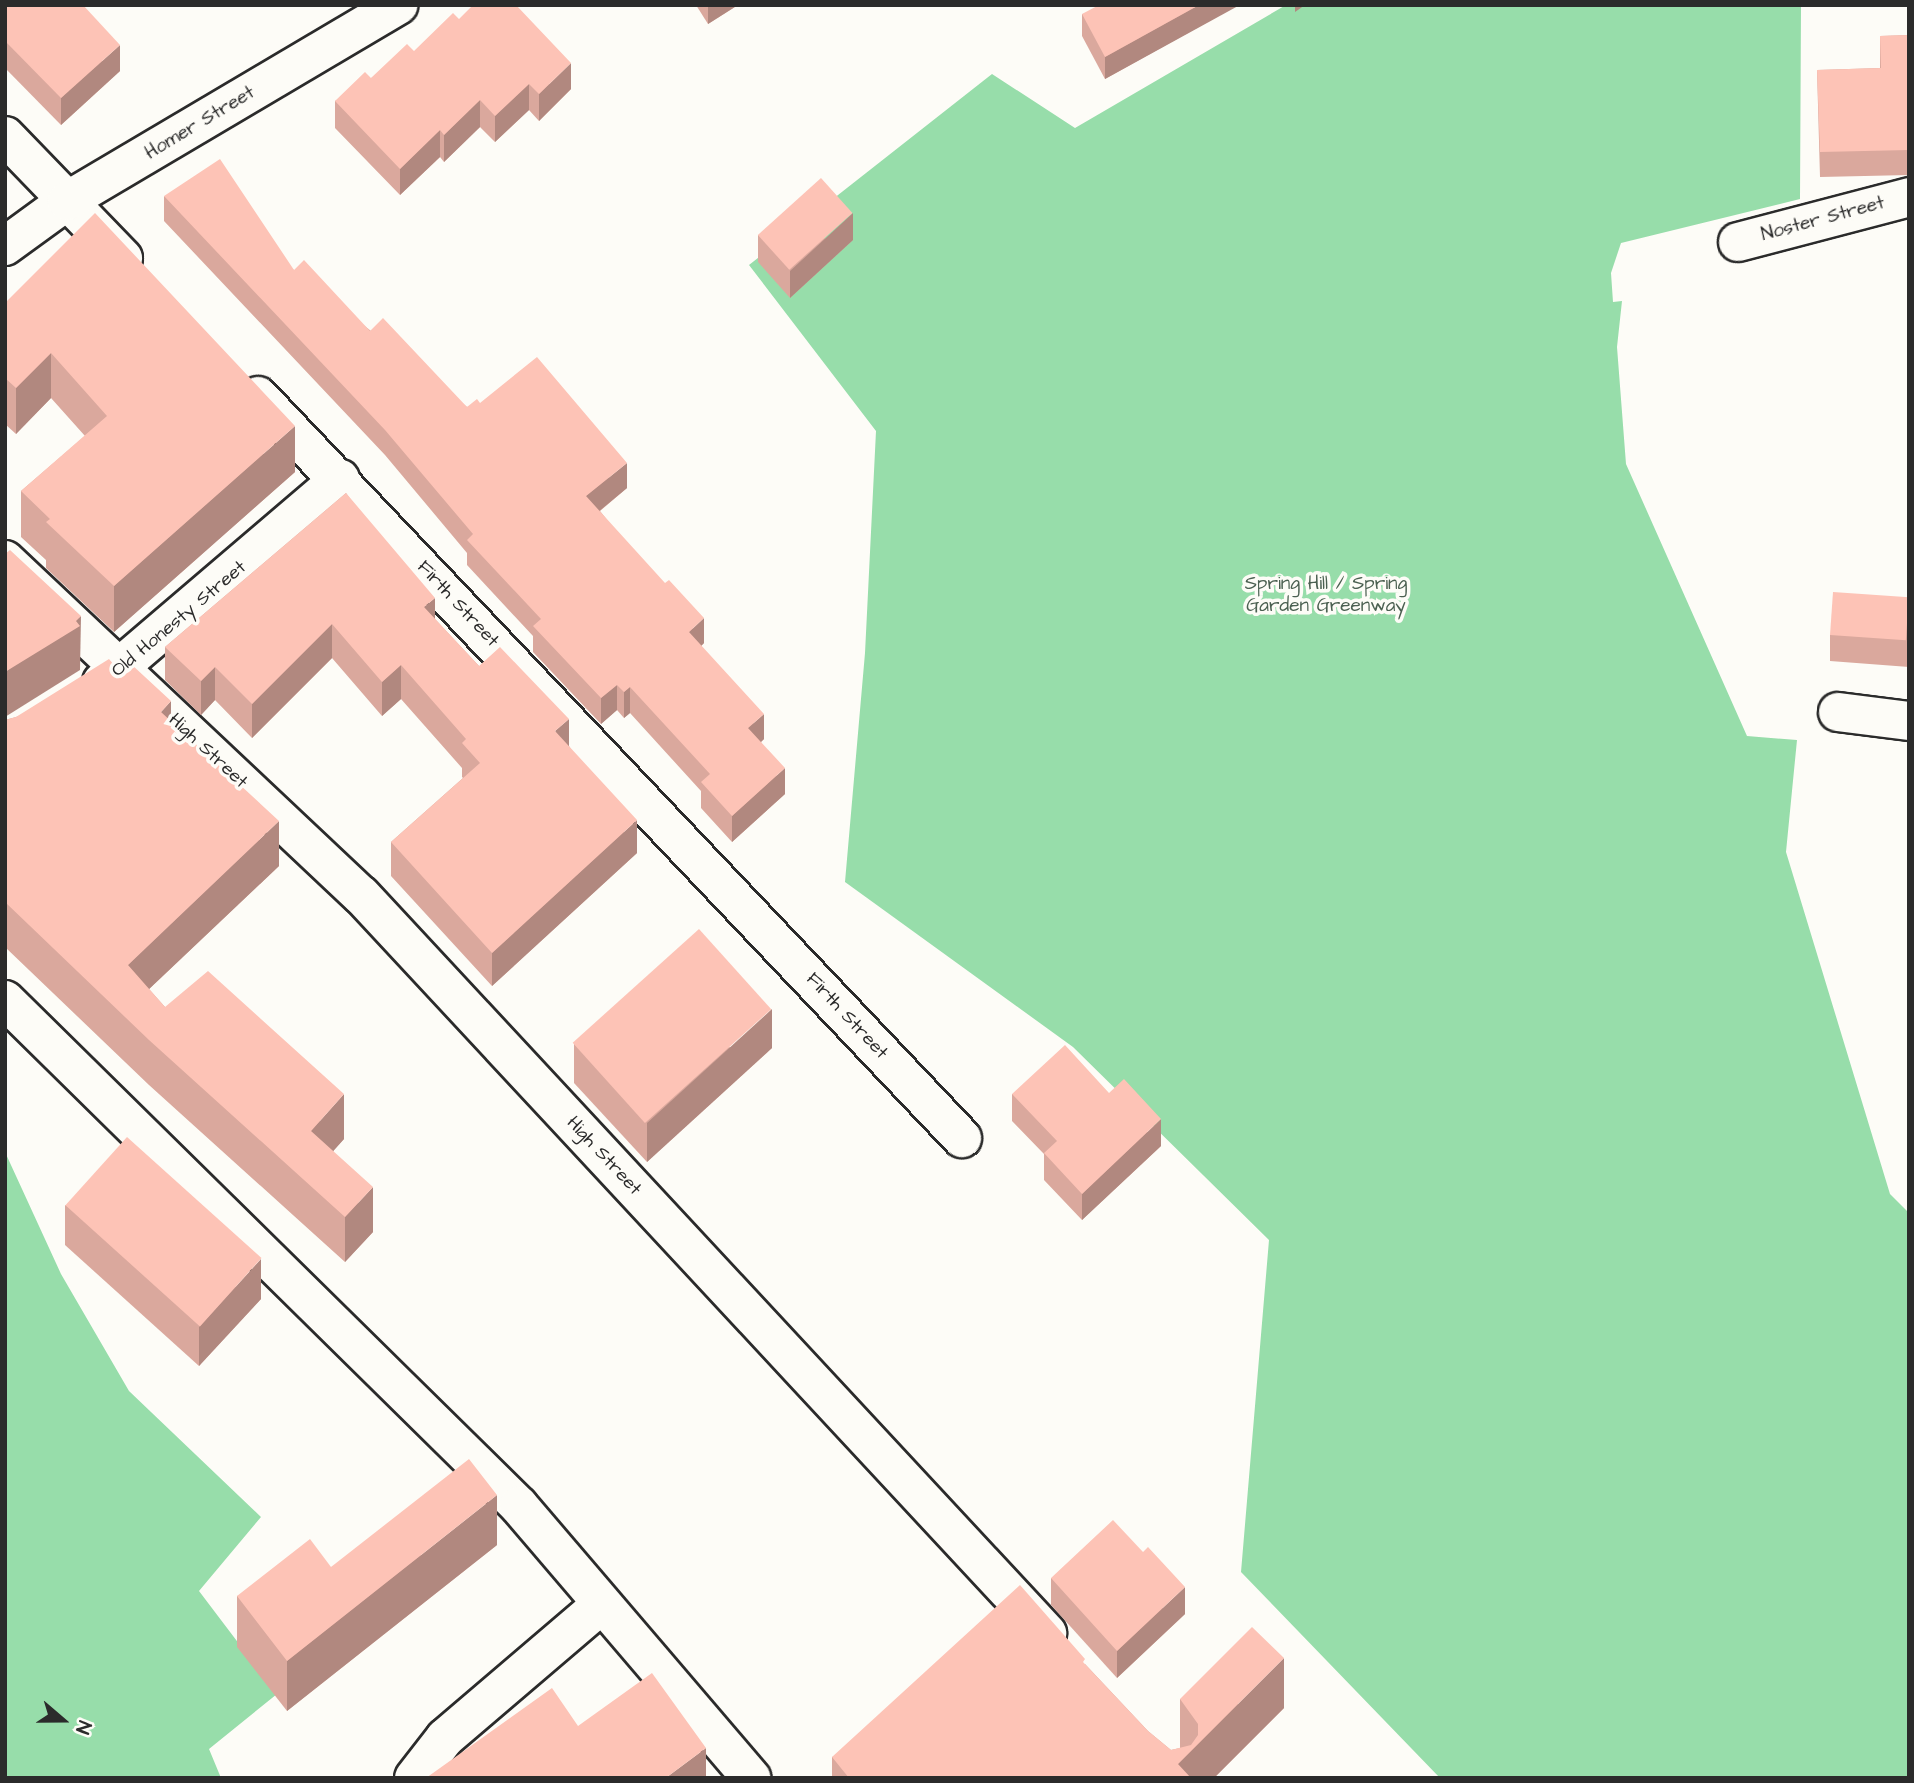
<!DOCTYPE html>
<style>
body{margin:0}
#map{position:relative;width:1914px;height:1783px;overflow:hidden;background:#fdfcf7;font-family:"Architects Daughter",sans-serif}
div>[style]{position:absolute}
[style*='--x']{left:calc(var(--x)*1px);top:calc(var(--y)*1px);width:calc(var(--w)*1px);rotate:calc(var(--a)*1deg)}
.green>*{inset:0;background:#97ddaa}
.roads{filter:drop-shadow(2px 0 #2b2b2b) drop-shadow(-2px 0 #2b2b2b) drop-shadow(0 2px #2b2b2b) drop-shadow(0 -2px #2b2b2b)}
.minor>*{height:38px;margin:-19px;padding:0 19px;transform-origin:19px;border-radius:19px;background:#fdfcf7}
.wall>*{inset:0;background:#daa89d}
.shaded-wall>*{inset:0;background:#b1887f}
.building>*{inset:0;background:#fdc3b6;transform-origin:0 0}
span{translate:-50% -50%;white-space:nowrap;text-align:center;line-height:1.15;-webkit-text-stroke:7px #fdfcf7;paint-order:stroke}
.street-label{font-size:19px;color:#2b2b2b}
.park-label{font-size:19px;color:#4b6051}
.frame{position:absolute;inset:0;border:7px solid #2b2b2b;pointer-events:none}
.north{position:absolute;left:28px;top:1685px;width:70px;height:70px;-webkit-text-stroke:5px #fdfcf7;paint-order:stroke;rotate:110deg;font-size:19px;font-weight:700;line-height:28px;text-align:center;color:#2b2b2b}
.north::after{content:'';display:block;margin:auto;width:24px;height:32px;background:#2b2b2b;clip-path:polygon(50% 0,100% 100%,50% 72%,0 100%)}
</style>
<div id="map">
<div class="green">
<i style="clip-path:polygon(1286px 5px,1801px 5px,1800px 199px,1621px 243px,1611px 273px,1613px 302px,1622px 301px,1617px 347px,1626px 464px,1747px 736px,1797px 740px,1786px 852px,1890px 1194px,1909px 1213px,1909px 1778px,1440px 1778px,1241px 1572px,1269px 1240px,1073px 1047px,845px 882px,865px 653px,876px 431px,749px 265px,992px 74px,1075px 128px)"></i>
<i style="clip-path:polygon(5px 1152px,61px 1274px,129px 1391px,261px 1517px,199px 1591px,277px 1694px,209px 1749px,221px 1778px,5px 1778px)"></i>
</div>
<div class="roads">
<div class="minor">
<i style="--x:5;--y:136;--w:170;--a:46"></i>
<i style="--x:1738;--y:242;--w:177;--a:-14.7"></i>
<i style="--x:5;--y:246;--w:77;--a:-36"></i>
<i style="--x:67;--y:201;--w:385;--a:-30.6"></i>
<i style="--x:258;--y:396;--w:1023;--a:46.51"></i>
<i style="--x:5;--y:560;--w:489;--a:43.3"></i>
<i style="--x:361;--y:895;--w:1008;--a:47.09"></i>
<i style="--x:102;--y:682;--w:313;--a:-40.5"></i>
<i style="--x:1838;--y:712;--w:72;--a:7.2"></i>
<i style="--x:5;--y:1000;--w:721;--a:44.55"></i>
<i style="--x:519;--y:1506;--w:358;--a:49.5"></i>
<i style="--x:414;--y:1778;--w:51;--a:-52.2"></i>
<i style="--x:445;--y:1738;--w:206;--a:-40.5"></i>
</div>
</div>
<div class="wall">
<i style="clip-path:polygon(5px 5px,120px 71px,61px 125px,5px 68px)"></i>
<i style="clip-path:polygon(696px 5px,738px 5px,708px 24px)"></i>
<i style="clip-path:polygon(1238px 5px,1105px 79px,1082px 36px,1082px 14px)"></i>
<i style="clip-path:polygon(1909px 35px,1909px 175px,1820px 177px,1817px 70px,1880px 68px,1880px 36px)"></i>
<i style="clip-path:polygon(414px 51px,571px 89px,539px 121px,529px 110px,495px 142px,480px 127px,444px 162px,440px 157px,400px 195px,335px 128px,335px 101px)"></i>
<i style="clip-path:polygon(164px 196px,294px 270px,467px 407px,480px 403px,627px 488px,600px 511px,704px 643px,701px 646px,764px 739px,761px 742px,785px 794px,732px 842px,701px 808px,701px 791px,630px 713px,624px 718px,617px 710px,601px 724px,533px 652px,533px 636px,467px 565px,467px 553px,385px 455px,164px 221px)"></i>
<i style="clip-path:polygon(758px 235px,853px 240px,790px 298px,758px 262px)"></i>
<i style="clip-path:polygon(5px 303px,295px 472px,114px 632px,46px 568px,46px 560px,21px 537px,21px 491px,85px 436px,51px 398px,16px 434px,5px 424px)"></i>
<i style="clip-path:polygon(346px 493px,435px 619px,479px 666px,569px 746px,637px 853px,492px 986px,391px 876px,391px 842px,463px 778px,462px 777px,462px 768px,401px 699px,382px 716px,332px 658px,252px 738px,215px 700px,201px 715px,165px 680px,165px 647px)"></i>
<i style="clip-path:polygon(1909px 597px,1909px 667px,1830px 661px,1830px 635px)"></i>
<i style="clip-path:polygon(121px 673px,171px 721px,279px 866px,149px 989px,165px 1007px,344px 1139px,333px 1151px,373px 1232px,345px 1262px,149px 1085px,5px 947px,5px 720px,16px 717px)"></i>
<i style="clip-path:polygon(574px 1044px,772px 1048px,647px 1162px,574px 1083px)"></i>
<i style="clip-path:polygon(1109px 1093px,1161px 1146px,1082px 1220px,1044px 1180px,1044px 1154px,1012px 1121px,1012px 1094px)"></i>
<i style="clip-path:polygon(65px 1205px,261px 1299px,199px 1366px,65px 1245px)"></i>
<i style="clip-path:polygon(497px 1545px,287px 1711px,237px 1647px,237px 1596px,331px 1567px)"></i>
<i style="clip-path:polygon(1051px 1578px,1185px 1614px,1117px 1678px,1051px 1605px)"></i>
<i style="clip-path:polygon(1085px 1664px,1148px 1731px,1171px 1750px,1180px 1748px,1180px 1699px,1284px 1708px,1214px 1778px,832px 1778px,832px 1757px)"></i>
</div>
<div class="shaded-wall">
<i style="clip-path:polygon(708px 5px,738px 5px,708px 24px)"></i>
<i style="clip-path:polygon(1199px 5px,1238px 6px,1105px 79px,1105px 57px)"></i>
<i style="clip-path:polygon(1295px 5px,1305px 5px,1295px 12px)"></i>
<i style="clip-path:polygon(120px 45px,120px 71px,61px 125px,61px 98px)"></i>
<i style="clip-path:polygon(571px 63px,571px 89px,539px 121px,539px 94px)"></i>
<i style="clip-path:polygon(529px 84px,529px 110px,495px 142px,495px 116px)"></i>
<i style="clip-path:polygon(480px 100px,480px 127px,444px 162px,444px 135px)"></i>
<i style="clip-path:polygon(440px 130px,440px 157px,400px 195px,400px 169px)"></i>
<i style="clip-path:polygon(853px 213px,853px 240px,790px 298px,790px 271px)"></i>
<i style="clip-path:polygon(51px 353px,51px 398px,16px 434px,16px 388px)"></i>
<i style="clip-path:polygon(295px 426px,295px 472px,114px 632px,114px 586px)"></i>
<i style="clip-path:polygon(627px 463px,627px 488px,586px 522px,586px 496px)"></i>
<i style="clip-path:polygon(435px 598px,435px 631px,424px 607px)"></i>
<i style="clip-path:polygon(81px 616px,80px 670px,5px 717px,5px 672px)"></i>
<i style="clip-path:polygon(704px 618px,704px 643px,689px 658px,689px 632px)"></i>
<i style="clip-path:polygon(332px 624px,332px 658px,252px 738px,252px 704px)"></i>
<i style="clip-path:polygon(401px 665px,401px 699px,382px 716px,382px 682px)"></i>
<i style="clip-path:polygon(215px 667px,215px 700px,201px 715px,201px 681px)"></i>
<i style="clip-path:polygon(617px 685px,617px 710px,601px 724px,601px 698px)"></i>
<i style="clip-path:polygon(630px 687px,630px 713px,624px 718px,624px 692px)"></i>
<i style="clip-path:polygon(171px 701px,171px 746px,161px 712px)"></i>
<i style="clip-path:polygon(764px 714px,764px 739px,748px 754px,748px 728px)"></i>
<i style="clip-path:polygon(569px 719px,569px 753px,555px 731px)"></i>
<i style="clip-path:polygon(785px 768px,785px 794px,732px 842px,732px 816px)"></i>
<i style="clip-path:polygon(637px 820px,637px 853px,492px 986px,492px 953px)"></i>
<i style="clip-path:polygon(279px 821px,279px 866px,128px 1009px,128px 965px)"></i>
<i style="clip-path:polygon(772px 1009px,772px 1048px,647px 1162px,647px 1123px)"></i>
<i style="clip-path:polygon(344px 1094px,344px 1139px,311px 1176px,311px 1131px)"></i>
<i style="clip-path:polygon(1161px 1119px,1161px 1146px,1082px 1220px,1082px 1194px)"></i>
<i style="clip-path:polygon(373px 1187px,373px 1232px,345px 1262px,345px 1217px)"></i>
<i style="clip-path:polygon(261px 1259px,261px 1299px,199px 1366px,199px 1327px)"></i>
<i style="clip-path:polygon(497px 1495px,497px 1545px,287px 1711px,287px 1661px)"></i>
<i style="clip-path:polygon(1185px 1587px,1185px 1614px,1117px 1678px,1117px 1651px)"></i>
<i style="clip-path:polygon(1284px 1658px,1284px 1708px,1214px 1778px,1178px 1778px,1178px 1764px)"></i>
<i style="clip-path:polygon(706px 1748px,706px 1778px,667px 1778px,667px 1777px)"></i>
</div>
<div class="building">
<i style="clip-path:polygon(5px 5px,83px 5px,120px 45px,61px 98px,5px 41px)"></i>
<i style="clip-path:polygon(473px 5px,516px 5px,571px 63px,539px 94px,529px 84px,495px 116px,480px 100px,444px 135px,440px 130px,400px 169px,335px 101px,365px 72px,371px 78px,407px 44px,414px 51px,453px 13px,459px 19px)"></i>
<i style="clip-path:polygon(1099px 5px,1199px 5px,1105px 57px,1082px 14px)"></i>
<i style="clip-path:polygon(1909px 35px,1909px 150px,1820px 152px,1817px 70px,1881px 68px,1880px 36px)"></i>
<i style="clip-path:polygon(220px 159px,294px 270px,304px 260px,370px 331px,383px 318px,467px 407px,477px 399px,480px 403px,537px 357px,627px 463px,586px 496px,665px 583px,669px 580px,704px 618px,689px 632px,764px 714px,748px 728px,785px 768px,732px 816px,701px 782px,710px 774px,630px 687px,624px 692px,617px 685px,601px 698px,533px 626px,541px 619px,467px 540px,473px 534px,385px 430px,164px 196px)"></i>
<i style="left:821px;top:178px;width:47px;height:85px;rotate:48deg"></i>
<i style="clip-path:polygon(95px 213px,295px 426px,114px 586px,46px 522px,50px 519px,21px 491px,107px 416px,51px 353px,16px 388px,5px 378px,5px 303px)"></i>
<i style="clip-path:polygon(346px 493px,435px 598px,424px 607px,479px 666px,500px 647px,569px 719px,555px 731px,637px 820px,492px 953px,391px 842px,480px 763px,462px 743px,466px 739px,401px 665px,382px 682px,332px 624px,252px 704px,215px 667px,201px 681px,165px 647px)"></i>
<i style="clip-path:polygon(10px 550px,81px 616px,76px 621px,80px 626px,5px 672px,5px 554px)"></i>
<i style="left:1833px;top:592px;width:76px;height:43px;rotate:4deg"></i>
<i style="clip-path:polygon(109px 659px,121px 673px,131px 664px,171px 701px,161px 712px,279px 821px,128px 965px,165px 1007px,208px 971px,344px 1094px,311px 1131px,373px 1187px,345px 1217px,149px 1040px,5px 902px,5px 720px,16px 717px)"></i>
<i style="left:699px;top:929px;width:108px;height:170px;rotate:48deg"></i>
<i style="clip-path:polygon(1065px 1045px,1109px 1093px,1124px 1079px,1161px 1119px,1082px 1194px,1044px 1153px,1057px 1141px,1012px 1094px)"></i>
<i style="left:127px;top:1137px;width:181px;height:92px;rotate:42deg"></i>
<i style="clip-path:polygon(469px 1459px,497px 1495px,287px 1661px,237px 1596px,310px 1539px,331px 1567px)"></i>
<i style="clip-path:polygon(1113px 1520px,1143px 1552px,1148px 1547px,1185px 1587px,1117px 1651px,1051px 1578px)"></i>
<i style="clip-path:polygon(1020px 1585px,1085px 1659px,1083px 1662px,1148px 1731px,1171px 1750px,1191px 1745px,1198px 1735px,1198px 1724px,1180px 1699px,1252px 1627px,1284px 1658px,1178px 1764px,1191px 1778px,849px 1778px,832px 1757px)"></i>
<i style="clip-path:polygon(652px 1673px,706px 1748px,667px 1777px,668px 1778px,426px 1778px,552px 1688px,578px 1726px)"></i>
</div>
<div class="street-label">
<span style="left:200px;top:123px;rotate:-31deg">Homer Street</span>
<span style="left:1823px;top:219px;rotate:-15deg">Noster Street</span>
<span style="left:458px;top:604px;rotate:47deg">Firth Street</span>
<span style="left:179px;top:619px;rotate:-40deg">Old Honesty Street</span>
<span style="left:208px;top:751px;rotate:43deg">High Street</span>
<span style="left:847px;top:1016px;rotate:47deg">Firth Street</span>
<span style="left:604px;top:1156px;rotate:47deg">High Street</span>
</div>
<div class="park-label">
<span style="left:1326px;top:595px">Spring Hill / Spring<br>Garden Greenway</span>
</div>
<div class="frame"></div>
<div class="north">N</div>
</div>
